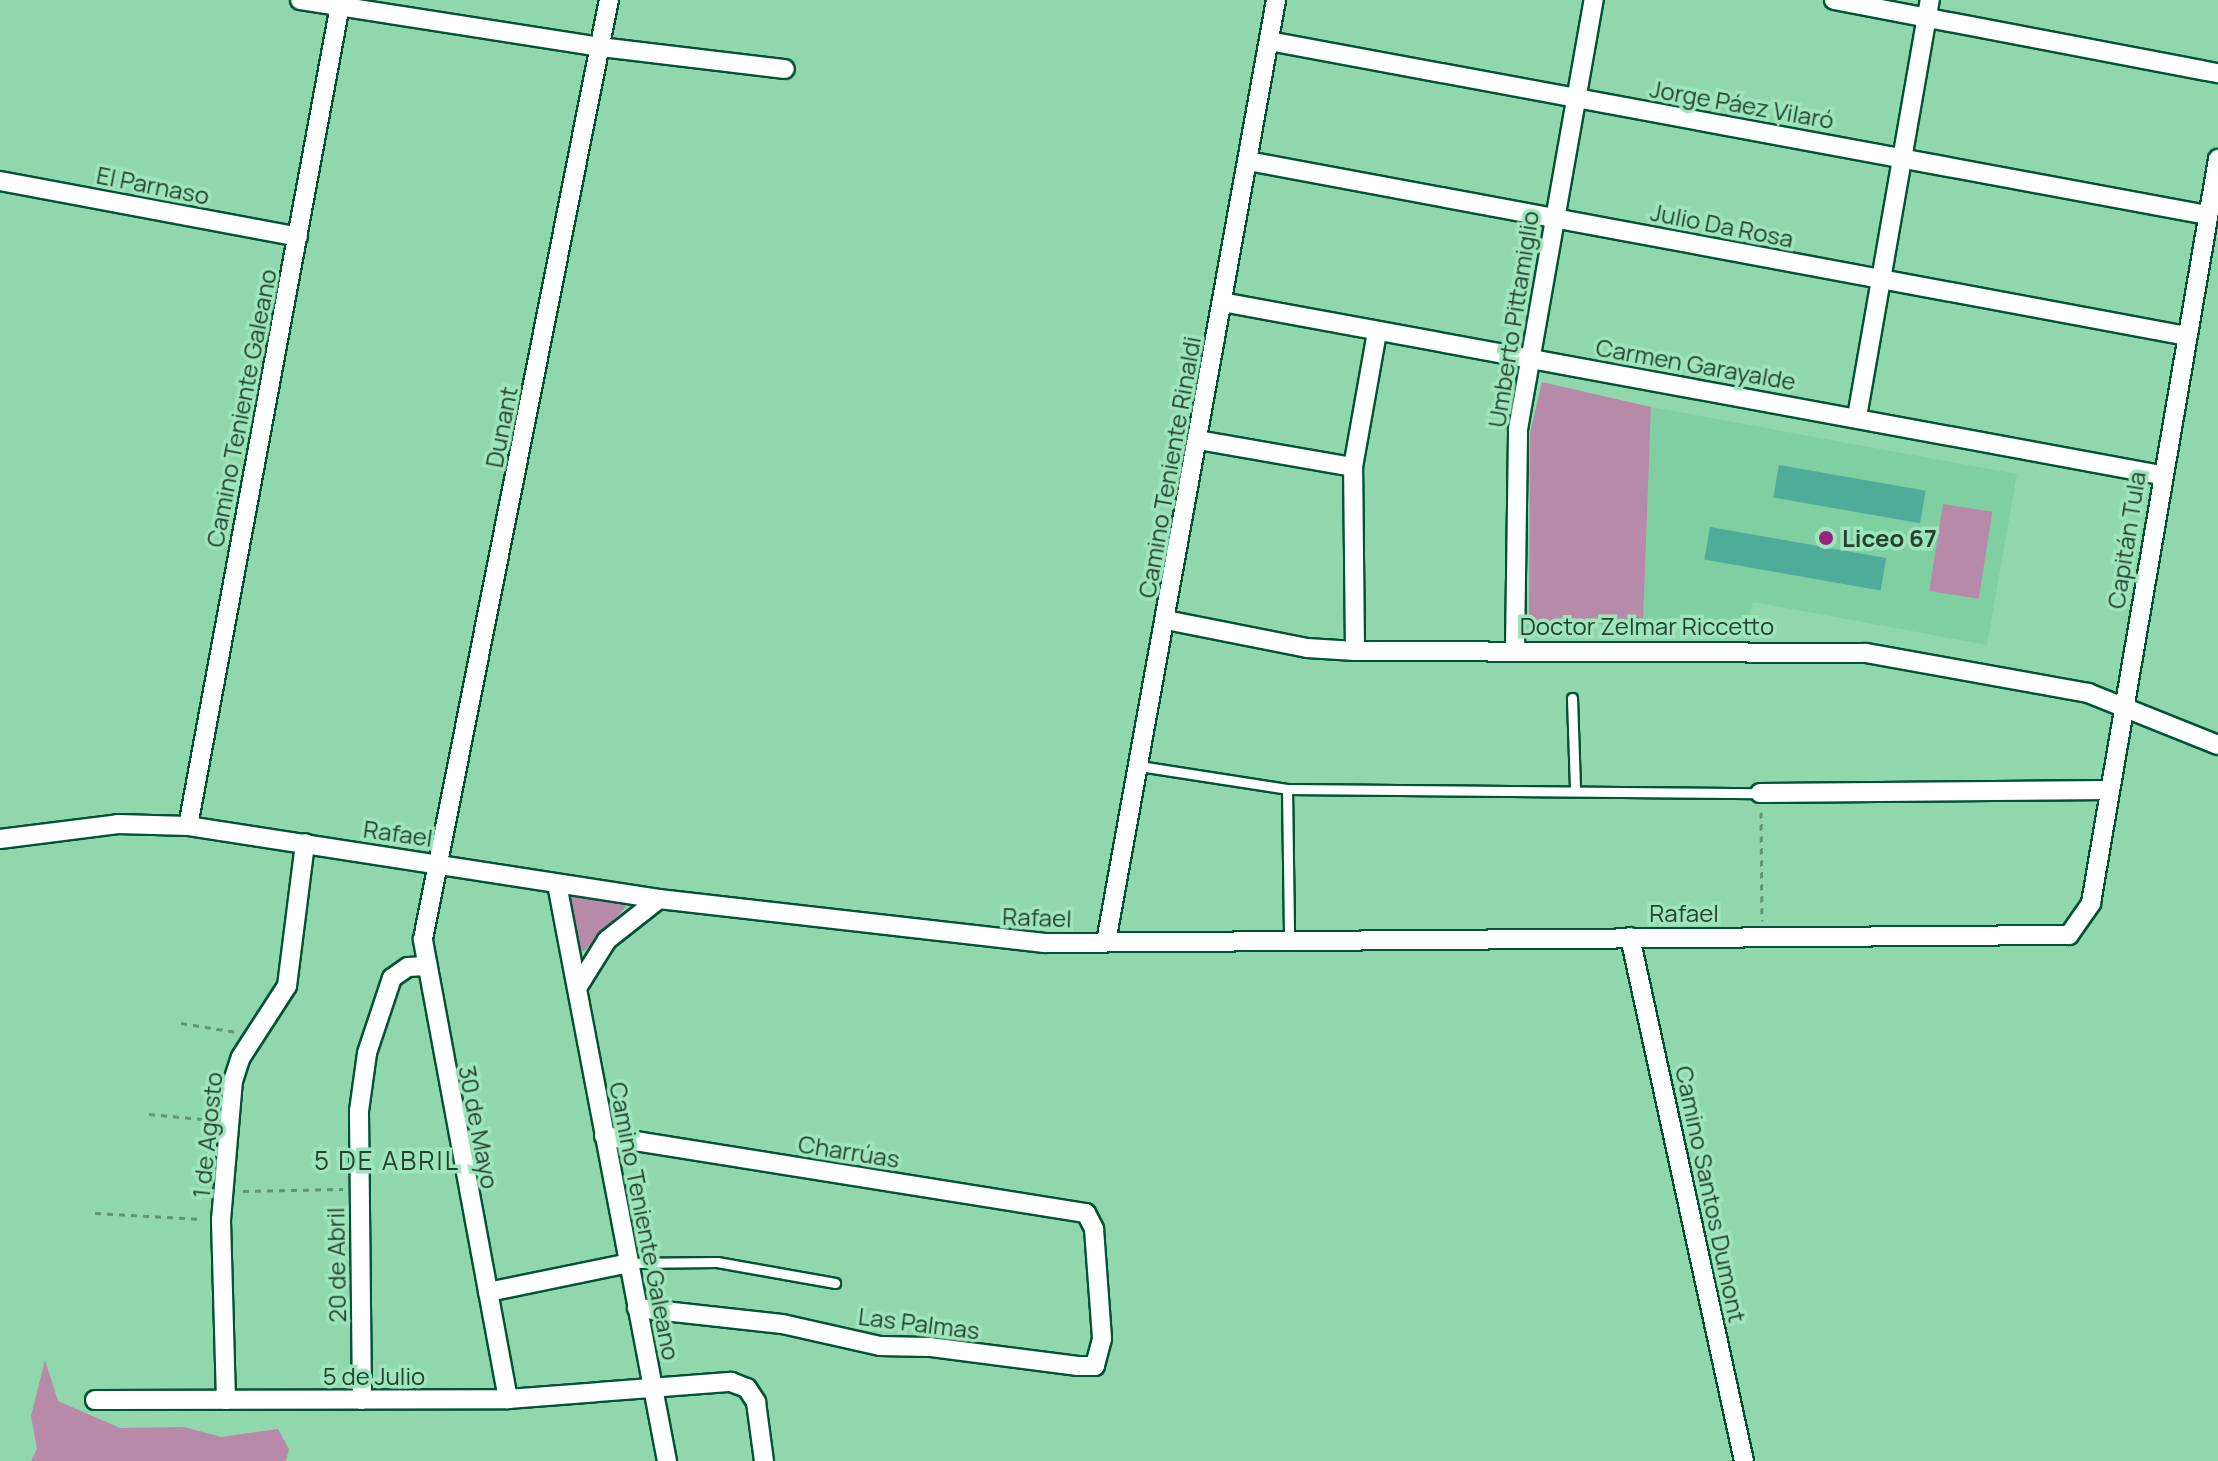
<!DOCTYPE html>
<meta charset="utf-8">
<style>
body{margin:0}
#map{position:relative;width:2218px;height:1461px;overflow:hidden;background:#91d7ae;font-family:Manrope,sans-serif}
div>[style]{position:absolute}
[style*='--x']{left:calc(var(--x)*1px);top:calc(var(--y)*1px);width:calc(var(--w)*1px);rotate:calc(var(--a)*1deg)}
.built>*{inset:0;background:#80cfa2}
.green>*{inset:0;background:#b68aa8;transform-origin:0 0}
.building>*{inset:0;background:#4fac99;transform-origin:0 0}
.path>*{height:3px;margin-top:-1.5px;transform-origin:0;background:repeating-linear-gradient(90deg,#609476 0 6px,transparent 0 12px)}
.roads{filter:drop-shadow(2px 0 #005432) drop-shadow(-2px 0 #005432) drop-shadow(0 2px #005432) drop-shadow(0 -2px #005432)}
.lane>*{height:9px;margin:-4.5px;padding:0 4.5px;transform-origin:4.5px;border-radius:4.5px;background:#fff}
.street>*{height:18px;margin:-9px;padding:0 9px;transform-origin:9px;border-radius:9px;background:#fff}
.dots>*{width:22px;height:22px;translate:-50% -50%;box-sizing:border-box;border:4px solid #9ee5bb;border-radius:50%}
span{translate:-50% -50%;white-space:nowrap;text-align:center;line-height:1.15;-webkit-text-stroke:7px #9ee5bb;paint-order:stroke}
.street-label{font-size:24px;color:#254231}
.poi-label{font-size:24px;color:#254231;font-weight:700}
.left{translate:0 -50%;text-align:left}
.neighbourhood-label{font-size:26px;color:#254231;letter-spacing:2px}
</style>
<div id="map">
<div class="built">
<i style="clip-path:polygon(1651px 407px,2017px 474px,1987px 645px,1753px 602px,1749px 622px,1643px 623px)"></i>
</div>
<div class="green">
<i style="clip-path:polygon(1542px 382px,1651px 407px,1643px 623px,1529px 626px,1530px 433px)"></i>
<i style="left:1943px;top:504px;width:50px;height:88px;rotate:9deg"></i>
<i style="clip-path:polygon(575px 893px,621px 899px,626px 907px,584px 951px,578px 950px,568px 901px)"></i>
<i style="clip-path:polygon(45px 1360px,58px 1401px,120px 1428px,184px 1427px,221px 1437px,278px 1429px,289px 1449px,286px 1461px,31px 1461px,37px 1449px,31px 1416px)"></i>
</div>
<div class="building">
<i style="left:1779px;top:465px;width:149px;height:33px;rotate:10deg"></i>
<i style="left:1710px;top:527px;width:179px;height:33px;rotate:10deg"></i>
</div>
<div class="path">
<i style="--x:1761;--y:812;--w:109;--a:89.5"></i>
<i style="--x:181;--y:1023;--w:56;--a:9.3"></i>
<i style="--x:149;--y:1114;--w:64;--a:5.4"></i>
<i style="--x:243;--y:1191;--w:100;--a:-1.1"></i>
<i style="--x:95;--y:1213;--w:107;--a:3.2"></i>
</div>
<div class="roads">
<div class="lane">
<i style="--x:1572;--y:698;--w:90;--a:88.1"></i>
<i style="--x:1139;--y:766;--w:150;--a:8.8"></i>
<i style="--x:1287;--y:789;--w:473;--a:0.5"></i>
<i style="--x:1287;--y:789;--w:152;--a:89.2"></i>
<i style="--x:629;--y:1263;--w:88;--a:-0.7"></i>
<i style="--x:717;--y:1262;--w:120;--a:10.1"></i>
</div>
<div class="street">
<i style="--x:300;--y:0;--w:304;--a:8.9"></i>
<i style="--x:600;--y:47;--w:186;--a:6.8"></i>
<i style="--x:1834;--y:0;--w:391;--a:10.8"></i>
<i style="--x:1269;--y:41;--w:954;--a:10.51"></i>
<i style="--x:1248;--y:161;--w:955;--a:10.56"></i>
<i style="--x:0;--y:181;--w:303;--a:10.6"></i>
<i style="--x:1222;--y:302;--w:955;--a:10.44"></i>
<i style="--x:1857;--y:417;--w:423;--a:-80.1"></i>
<i style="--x:1198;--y:440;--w:157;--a:9.9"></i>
<i style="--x:1166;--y:620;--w:144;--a:11.2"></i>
<i style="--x:1307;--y:648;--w:48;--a:3.6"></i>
<i style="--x:1355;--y:651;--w:511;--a:0.22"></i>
<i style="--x:1866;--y:653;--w:226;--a:10.2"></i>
<i style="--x:2088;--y:693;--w:140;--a:21.8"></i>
<i style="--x:1515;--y:648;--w:219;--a:-89.2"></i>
<i style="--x:1518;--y:429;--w:436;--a:-80"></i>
<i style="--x:1355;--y:651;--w:184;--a:-90.6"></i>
<i style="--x:1353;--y:467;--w:137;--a:-79.9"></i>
<i style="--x:1760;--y:793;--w:349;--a:-0.5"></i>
<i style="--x:188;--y:826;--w:840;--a:-79.51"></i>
<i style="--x:0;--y:839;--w:119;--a:-7.2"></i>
<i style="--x:118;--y:824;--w:70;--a:1.6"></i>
<i style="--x:188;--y:826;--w:477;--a:8.8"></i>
<i style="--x:659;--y:899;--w:388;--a:6.5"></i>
<i style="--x:1044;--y:943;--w:1025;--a:-0.45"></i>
<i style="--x:2069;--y:935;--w:39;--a:-55"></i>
<i style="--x:2091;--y:903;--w:755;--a:-80.31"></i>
<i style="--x:557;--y:884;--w:587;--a:79.21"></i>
<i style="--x:1630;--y:937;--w:536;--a:77.73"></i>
<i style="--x:1106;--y:942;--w:957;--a:-79.77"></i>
<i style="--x:577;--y:988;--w:57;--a:-58"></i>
<i style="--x:607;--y:940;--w:66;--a:-38.3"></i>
<i style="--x:604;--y:1136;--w:488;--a:9.1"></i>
<i style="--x:1086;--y:1213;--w:18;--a:63"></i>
<i style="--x:1094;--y:1229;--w:110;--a:85.8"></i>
<i style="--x:1102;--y:1339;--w:28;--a:105"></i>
<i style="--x:1095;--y:1366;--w:17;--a:180"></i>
<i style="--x:1078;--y:1366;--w:150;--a:-172.7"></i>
<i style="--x:929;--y:1347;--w:49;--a:-178.8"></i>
<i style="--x:880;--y:1346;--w:100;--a:-167.3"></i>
<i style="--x:782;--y:1324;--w:146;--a:-173.7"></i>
<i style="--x:488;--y:1292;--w:144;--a:-11.6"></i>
<i style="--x:508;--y:1399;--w:468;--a:-100.5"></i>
<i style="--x:423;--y:939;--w:957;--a:-78.8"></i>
<i style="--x:95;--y:1400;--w:413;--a:-0.1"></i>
<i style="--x:508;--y:1399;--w:224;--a:-4.4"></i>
<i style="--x:731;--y:1382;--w:17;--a:21"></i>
<i style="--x:747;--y:1388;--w:17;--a:57"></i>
<i style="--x:756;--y:1402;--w:60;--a:82.3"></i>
<i style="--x:226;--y:1400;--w:180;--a:-91.6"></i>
<i style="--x:221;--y:1220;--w:140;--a:-85.1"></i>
<i style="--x:233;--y:1081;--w:25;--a:-72"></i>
<i style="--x:241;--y:1057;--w:85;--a:-57.1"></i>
<i style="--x:287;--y:986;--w:144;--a:-82.8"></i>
<i style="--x:362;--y:1400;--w:289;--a:-90.6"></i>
<i style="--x:359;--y:1111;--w:59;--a:-82.1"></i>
<i style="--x:367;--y:1053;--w:79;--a:-71.6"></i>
<i style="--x:392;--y:978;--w:19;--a:-35"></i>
<i style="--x:408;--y:967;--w:17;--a:-3"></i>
</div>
</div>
<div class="dots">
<i style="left:1826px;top:538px;background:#97227f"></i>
</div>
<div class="street-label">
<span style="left:1742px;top:104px;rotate:10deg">Jorge Páez Vilaró</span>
<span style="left:153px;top:185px;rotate:11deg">El Parnaso</span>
<span style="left:1722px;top:225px;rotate:11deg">Julio Da Rosa</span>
<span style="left:1513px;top:319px;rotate:-81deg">Umberto Pittamiglio</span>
<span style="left:1696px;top:364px;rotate:10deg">Carmen Garayalde</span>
<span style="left:241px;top:408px;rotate:-79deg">Camino Teniente Galeano</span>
<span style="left:501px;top:427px;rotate:-79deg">Dunant</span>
<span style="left:1169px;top:467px;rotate:-80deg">Camino Teniente Rinaldi</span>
<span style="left:2126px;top:540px;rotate:-81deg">Capitán Tula</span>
<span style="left:1647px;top:626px">Doctor Zelmar Riccetto</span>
<span style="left:398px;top:833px;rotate:8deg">Rafael</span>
<span style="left:1684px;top:913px">Rafael</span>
<span style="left:1037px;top:917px;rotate:2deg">Rafael</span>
<span style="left:479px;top:1127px;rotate:79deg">30 de Mayo</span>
<span style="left:207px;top:1135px;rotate:-84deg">1 de Agosto</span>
<span style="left:849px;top:1151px;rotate:9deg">Charrúas</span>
<span style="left:1711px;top:1194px;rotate:78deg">Camino Santos Dumont</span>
<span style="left:645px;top:1221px;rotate:79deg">Camino Teniente Galeano</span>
<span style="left:336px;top:1265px;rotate:-91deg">20 de Abril</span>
<span style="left:919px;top:1323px;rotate:7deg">Las Palmas</span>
<span style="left:374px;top:1376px">5 de Julio</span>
</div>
<div class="poi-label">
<span class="left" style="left:1842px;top:538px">Liceo 67</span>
</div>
<div class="neighbourhood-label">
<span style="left:387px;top:1161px">5 DE ABRIL</span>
</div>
</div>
